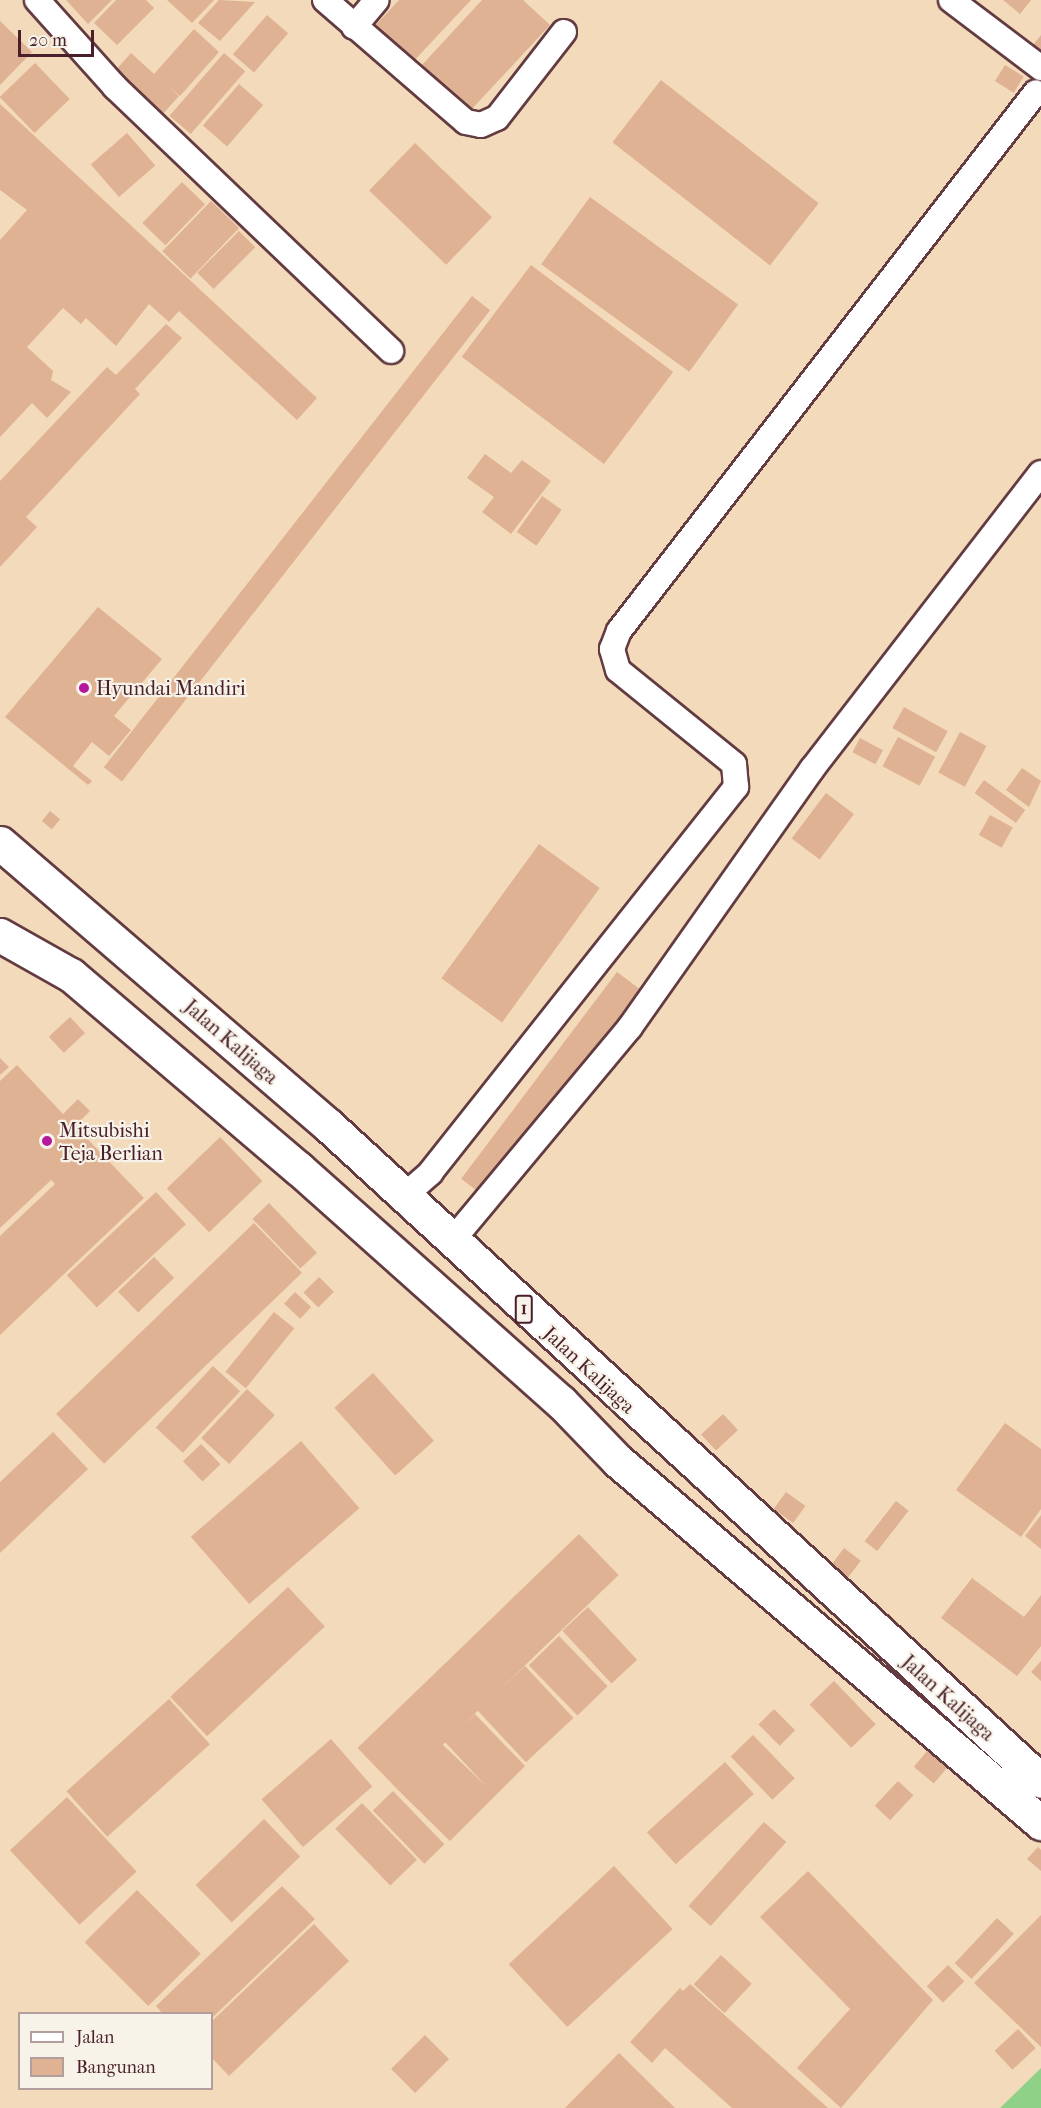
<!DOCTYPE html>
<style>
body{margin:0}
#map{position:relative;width:1041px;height:2108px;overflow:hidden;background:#f3dabb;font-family:"IM FELL French Canon",serif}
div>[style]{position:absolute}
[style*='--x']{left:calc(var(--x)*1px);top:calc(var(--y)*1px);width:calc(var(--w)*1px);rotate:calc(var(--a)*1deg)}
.green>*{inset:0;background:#90d188}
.building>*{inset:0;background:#deb292;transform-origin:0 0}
.roads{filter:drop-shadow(2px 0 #633b41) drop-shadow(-2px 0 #633b41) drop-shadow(0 2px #633b41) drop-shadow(0 -2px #633b41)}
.minor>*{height:24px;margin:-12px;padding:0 12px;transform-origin:12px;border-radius:12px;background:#fff}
.trunk>*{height:33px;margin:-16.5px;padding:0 16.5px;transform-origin:16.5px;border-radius:16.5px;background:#fff}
.dots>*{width:16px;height:16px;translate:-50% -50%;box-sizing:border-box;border:3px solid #f7f3e8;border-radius:50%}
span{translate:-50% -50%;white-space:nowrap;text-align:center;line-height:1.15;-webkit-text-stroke:4.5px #f7f3e8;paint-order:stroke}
.shield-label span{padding:2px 4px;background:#f7f3e8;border:2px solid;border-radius:4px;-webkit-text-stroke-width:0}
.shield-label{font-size:18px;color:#4a1f2b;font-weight:700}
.poi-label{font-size:20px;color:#4a1f2b}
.left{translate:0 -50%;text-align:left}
.street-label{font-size:20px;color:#4a1f2b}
.legend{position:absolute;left:18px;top:2012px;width:195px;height:78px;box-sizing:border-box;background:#f7f3e8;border:2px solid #b29e9c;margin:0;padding:8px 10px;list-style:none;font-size:18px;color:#4a1f2b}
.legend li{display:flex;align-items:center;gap:12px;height:30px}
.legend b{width:30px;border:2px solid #b29e9c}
.scale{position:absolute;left:18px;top:30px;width:76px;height:27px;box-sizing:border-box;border:3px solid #4a1f2b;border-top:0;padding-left:8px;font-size:18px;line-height:21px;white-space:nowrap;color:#4a1f2b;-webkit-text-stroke:4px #f7f3e8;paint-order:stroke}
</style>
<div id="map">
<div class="green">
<i style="clip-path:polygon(1041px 2068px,1041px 2108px,1000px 2108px)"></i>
</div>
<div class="building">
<i style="clip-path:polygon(66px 0,112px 0,88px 24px)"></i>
<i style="clip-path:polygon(116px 0,146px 0,154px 8px,117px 45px,94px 23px)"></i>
<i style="clip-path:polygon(167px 0,214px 0,192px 23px)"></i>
<i style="clip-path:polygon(219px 0,255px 2px,220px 41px,198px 23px)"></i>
<i style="clip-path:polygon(399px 0,471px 0,410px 65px,371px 30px)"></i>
<i style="clip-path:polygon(482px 0,523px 0,550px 25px,470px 111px,421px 66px)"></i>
<i style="clip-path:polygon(1003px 0,1031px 0,1020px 14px)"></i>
<i style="left:267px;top:15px;width:28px;height:52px;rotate:41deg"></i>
<i style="clip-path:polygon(0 21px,32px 52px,0 85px)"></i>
<i style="clip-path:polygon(194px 29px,219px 52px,180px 96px,168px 86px,179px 96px,162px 115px,114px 72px,131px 53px,154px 74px)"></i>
<i style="clip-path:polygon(1041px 35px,1041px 51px,1033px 45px)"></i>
<i style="left:224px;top:53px;width:28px;height:83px;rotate:41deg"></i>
<i style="left:35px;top:63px;width:50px;height:49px;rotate:46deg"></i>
<i style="left:1005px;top:65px;width:22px;height:19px;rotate:32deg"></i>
<i style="left:661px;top:80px;width:200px;height:79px;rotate:38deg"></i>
<i style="left:239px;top:84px;width:32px;height:55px;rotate:41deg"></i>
<i style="clip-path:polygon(0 104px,317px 398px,297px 420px,179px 311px,169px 322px,149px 304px,116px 346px,86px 318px,81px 324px,63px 308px,27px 347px,53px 371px,51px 380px,71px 392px,47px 418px,32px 403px,0 437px,0 240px,27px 210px,0 190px)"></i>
<i style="left:127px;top:133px;width:43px;height:48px;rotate:49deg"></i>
<i style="left:415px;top:143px;width:107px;height:66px;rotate:44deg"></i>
<i style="left:182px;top:182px;width:32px;height:57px;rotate:44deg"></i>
<i style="left:590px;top:197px;width:183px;height:83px;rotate:36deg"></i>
<i style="left:211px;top:201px;width:39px;height:70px;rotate:44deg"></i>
<i style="left:239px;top:231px;width:23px;height:59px;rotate:45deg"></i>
<i style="left:531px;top:265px;width:178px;height:115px;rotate:37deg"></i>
<i style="left:472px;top:296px;width:23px;height:598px;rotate:38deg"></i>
<i style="clip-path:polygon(166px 324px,182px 338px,135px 389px,140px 394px,26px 517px,37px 527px,0 567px,0 481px,107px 367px,116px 375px)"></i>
<i style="clip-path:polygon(485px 454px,511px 473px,522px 460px,551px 481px,511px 534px,482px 512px,494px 497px,467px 478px)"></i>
<i style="left:542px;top:496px;width:24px;height:44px;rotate:35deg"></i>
<i style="clip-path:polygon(98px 607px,162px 659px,114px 716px,131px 730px,109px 756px,92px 742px,73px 766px,92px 781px,88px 785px,5px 717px)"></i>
<i style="left:904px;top:707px;width:50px;height:24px;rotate:29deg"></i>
<i style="left:960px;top:732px;width:30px;height:46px;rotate:28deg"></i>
<i style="left:898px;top:737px;width:42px;height:33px;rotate:28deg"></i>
<i style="left:860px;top:738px;width:26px;height:16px;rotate:28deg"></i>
<i style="clip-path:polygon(1022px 768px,1041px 781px,1029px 807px,1006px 790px)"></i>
<i style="left:984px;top:780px;width:51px;height:16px;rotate:36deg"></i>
<i style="left:826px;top:793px;width:35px;height:57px;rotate:37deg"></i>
<i style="left:50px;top:811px;width:13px;height:13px;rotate:39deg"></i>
<i style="left:990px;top:815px;width:26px;height:23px;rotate:29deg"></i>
<i style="left:539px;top:844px;width:75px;height:166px;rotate:36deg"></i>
<i style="left:617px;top:972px;width:30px;height:259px;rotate:37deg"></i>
<i style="left:70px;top:1017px;width:22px;height:29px;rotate:47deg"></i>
<i style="clip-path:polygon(0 1058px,9px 1067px,0 1075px)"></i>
<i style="clip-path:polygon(17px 1065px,63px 1114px,78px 1099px,90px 1111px,75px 1126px,144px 1198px,0 1335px,0 1236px,55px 1184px,51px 1180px,0 1228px,0 1081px)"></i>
<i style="left:220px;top:1137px;width:61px;height:74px;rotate:46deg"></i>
<i style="left:156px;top:1192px;width:44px;height:122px;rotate:47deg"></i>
<i style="left:269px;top:1203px;width:69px;height:23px;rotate:46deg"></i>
<i style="left:254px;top:1223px;width:69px;height:275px;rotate:46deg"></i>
<i style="left:154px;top:1257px;width:29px;height:50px;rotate:46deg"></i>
<i style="left:319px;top:1277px;width:21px;height:22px;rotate:45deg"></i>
<i style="left:295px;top:1292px;width:22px;height:16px;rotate:43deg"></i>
<i style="left:274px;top:1312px;width:26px;height:77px;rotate:39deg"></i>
<i style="left:213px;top:1366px;width:37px;height:84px;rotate:43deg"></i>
<i style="left:373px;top:1373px;width:91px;height:52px;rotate:48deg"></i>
<i style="left:247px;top:1389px;width:38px;height:67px;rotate:43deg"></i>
<i style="left:723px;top:1414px;width:22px;height:30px;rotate:47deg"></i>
<i style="clip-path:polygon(1005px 1423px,1041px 1449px,1041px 1509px,1021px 1537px,956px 1490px)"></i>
<i style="clip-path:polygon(53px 1432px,88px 1469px,0 1553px,0 1482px)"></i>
<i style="left:301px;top:1441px;width:89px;height:146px;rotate:49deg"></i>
<i style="left:201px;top:1444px;width:28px;height:25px;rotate:46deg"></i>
<i style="left:786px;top:1492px;width:24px;height:21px;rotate:36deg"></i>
<i style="left:896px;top:1501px;width:16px;height:51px;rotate:38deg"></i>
<i style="clip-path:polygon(1041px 1515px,1041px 1549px,1025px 1536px)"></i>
<i style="left:579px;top:1534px;width:57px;height:308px;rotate:46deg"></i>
<i style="left:844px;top:1548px;width:21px;height:25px;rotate:37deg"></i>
<i style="clip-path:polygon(972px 1578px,1024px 1617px,1041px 1595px,1041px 1646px,1017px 1676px,941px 1618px)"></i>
<i style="left:288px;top:1587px;width:54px;height:161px;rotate:47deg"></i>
<i style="left:588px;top:1607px;width:72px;height:35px;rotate:47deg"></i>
<i style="left:559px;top:1636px;width:70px;height:42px;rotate:46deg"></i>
<i style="clip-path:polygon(1041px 1661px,1041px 1681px,1031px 1672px)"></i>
<i style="left:525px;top:1666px;width:71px;height:65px;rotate:47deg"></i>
<i style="left:834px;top:1681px;width:60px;height:34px;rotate:46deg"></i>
<i style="left:169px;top:1699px;width:61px;height:138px;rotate:48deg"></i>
<i style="left:774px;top:1709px;width:30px;height:22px;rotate:45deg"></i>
<i style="clip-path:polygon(475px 1714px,525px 1766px,450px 1841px,397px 1789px,442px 1744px,486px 1786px,445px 1742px)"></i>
<i style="left:753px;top:1735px;width:60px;height:31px;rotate:46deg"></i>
<i style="left:331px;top:1739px;width:63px;height:92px;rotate:49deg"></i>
<i style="left:928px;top:1750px;width:26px;height:22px;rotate:40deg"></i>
<i style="left:725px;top:1762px;width:43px;height:105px;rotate:48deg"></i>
<i style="left:898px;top:1781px;width:21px;height:34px;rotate:43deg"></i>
<i style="left:393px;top:1791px;width:74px;height:28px;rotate:46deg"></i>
<i style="left:67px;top:1797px;width:102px;height:78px;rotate:47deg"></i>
<i style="left:362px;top:1803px;width:79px;height:37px;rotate:46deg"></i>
<i style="left:264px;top:1819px;width:52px;height:95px;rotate:46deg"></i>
<i style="left:764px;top:1822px;width:30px;height:113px;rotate:42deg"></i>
<i style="clip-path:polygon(1038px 1847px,1041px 1850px,1041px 1871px,1027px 1859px)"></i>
<i style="left:614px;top:1866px;width:86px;height:144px;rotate:47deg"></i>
<i style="clip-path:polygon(808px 1871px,933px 2000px,841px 2108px,797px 2068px,850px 2009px,760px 1917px)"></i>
<i style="clip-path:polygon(282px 1886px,315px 1919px,212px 2018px,212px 2014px,163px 2014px,156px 2006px)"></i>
<i style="left:137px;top:1890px;width:90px;height:74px;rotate:45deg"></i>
<i style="clip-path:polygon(1041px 1915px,1041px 2047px,974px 1983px)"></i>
<i style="left:997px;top:1918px;width:23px;height:62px;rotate:43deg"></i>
<i style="clip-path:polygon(314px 1924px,349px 1961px,229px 2076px,212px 2058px,212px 2021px)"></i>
<i style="left:721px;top:1955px;width:42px;height:40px;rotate:43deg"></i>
<i style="left:948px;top:1965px;width:23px;height:30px;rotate:45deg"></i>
<i style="clip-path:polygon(690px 1984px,828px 2108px,732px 2108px,665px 2048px,652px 2063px,630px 2042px,680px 1988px,683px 1991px)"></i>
<i style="left:1018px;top:2029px;width:26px;height:32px;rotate:47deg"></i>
<i style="left:425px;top:2035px;width:34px;height:48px;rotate:45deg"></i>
<i style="clip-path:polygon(619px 2053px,675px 2108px,565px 2108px)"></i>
</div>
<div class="roads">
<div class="minor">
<i style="--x:37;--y:0;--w:117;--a:48.1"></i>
<i style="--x:115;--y:87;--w:382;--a:43.7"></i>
<i style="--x:325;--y:0;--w:186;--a:40.9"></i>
<i style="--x:466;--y:122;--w:15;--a:11"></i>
<i style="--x:481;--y:125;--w:17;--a:-24"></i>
<i style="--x:497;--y:118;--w:109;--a:-52.1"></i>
<i style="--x:951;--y:0;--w:113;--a:37.1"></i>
<i style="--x:354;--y:27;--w:35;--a:-50"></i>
<i style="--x:404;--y:1196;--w:35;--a:-41"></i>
<i style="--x:430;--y:1173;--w:493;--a:-51.6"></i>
<i style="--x:736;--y:787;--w:23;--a:-95"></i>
<i style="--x:734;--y:764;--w:149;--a:-141"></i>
<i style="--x:618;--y:670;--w:22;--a:-106"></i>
<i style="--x:612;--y:649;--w:19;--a:-69"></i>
<i style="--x:619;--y:631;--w:681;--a:-52.27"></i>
<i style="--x:451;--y:1242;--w:280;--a:-50.2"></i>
<i style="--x:630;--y:1027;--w:316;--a:-54.8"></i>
<i style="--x:812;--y:769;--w:374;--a:-52.3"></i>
</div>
<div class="trunk">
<i style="--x:0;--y:843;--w:434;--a:40.7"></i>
<i style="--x:329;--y:1126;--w:967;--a:42.61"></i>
<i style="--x:0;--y:935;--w:81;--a:29.4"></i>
<i style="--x:71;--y:975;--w:298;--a:40.4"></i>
<i style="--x:298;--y:1168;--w:352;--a:41.7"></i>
<i style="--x:561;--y:1402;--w:82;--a:46"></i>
<i style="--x:618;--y:1461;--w:557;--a:40.56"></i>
</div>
</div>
<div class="dots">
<i style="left:84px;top:688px;background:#b5179e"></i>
<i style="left:47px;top:1141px;background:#b5179e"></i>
</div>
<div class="shield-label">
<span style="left:524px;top:1309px">1</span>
</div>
<div class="poi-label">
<span class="left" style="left:96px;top:688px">Hyundai Mandiri</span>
<span class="left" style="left:59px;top:1142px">Mitsubishi<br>Teja Berlian</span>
</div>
<div class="street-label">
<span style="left:231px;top:1042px;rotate:41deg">Jalan Kalijaga</span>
<span style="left:589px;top:1370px;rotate:43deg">Jalan Kalijaga</span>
<span style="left:948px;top:1698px;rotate:42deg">Jalan Kalijaga</span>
</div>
<ul class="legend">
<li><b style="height:8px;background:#fff"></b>Jalan</li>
<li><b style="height:16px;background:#deb292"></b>Bangunan</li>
</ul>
<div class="scale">20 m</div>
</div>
